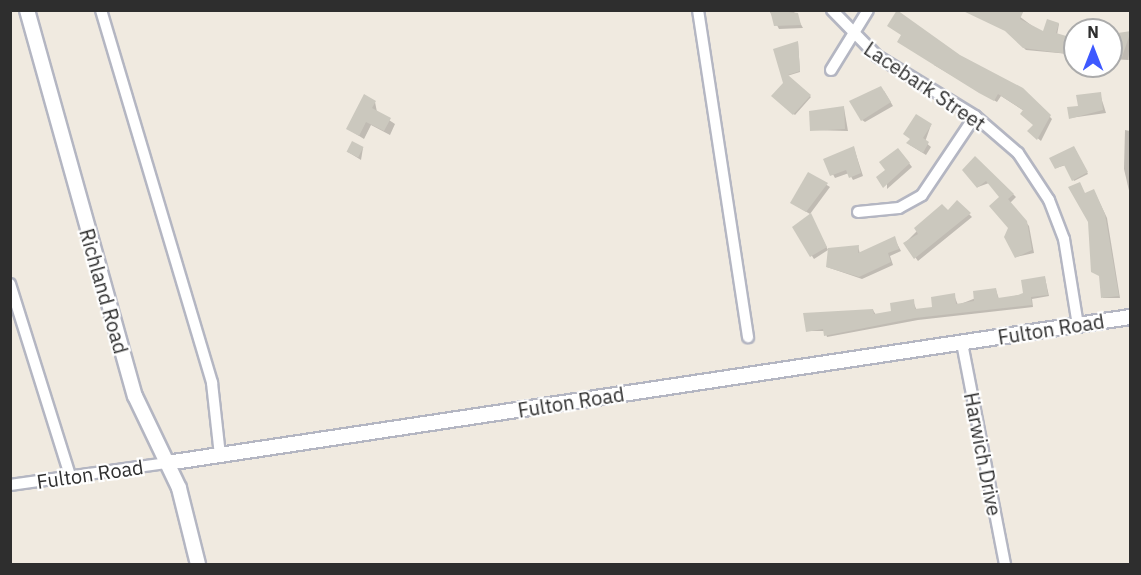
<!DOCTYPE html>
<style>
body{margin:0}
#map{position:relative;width:1141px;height:575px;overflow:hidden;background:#f0eae0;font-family:"IBM Plex Sans",sans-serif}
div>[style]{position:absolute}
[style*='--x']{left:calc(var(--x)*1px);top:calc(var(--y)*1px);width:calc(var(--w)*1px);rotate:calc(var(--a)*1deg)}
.shadow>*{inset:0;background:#0003;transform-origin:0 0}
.building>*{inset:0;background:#cbc8be;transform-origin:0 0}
.roads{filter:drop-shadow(2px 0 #b4b6c2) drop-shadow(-2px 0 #b4b6c2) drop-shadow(0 2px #b4b6c2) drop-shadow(0 -2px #b4b6c2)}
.minor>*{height:10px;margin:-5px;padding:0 5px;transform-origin:5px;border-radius:5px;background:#fff}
.tertiary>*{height:14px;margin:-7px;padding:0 7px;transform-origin:7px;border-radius:7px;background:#fff}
span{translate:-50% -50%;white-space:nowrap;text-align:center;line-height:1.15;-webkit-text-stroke:4.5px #fff;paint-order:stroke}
.street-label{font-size:20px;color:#2e2e2e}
.frame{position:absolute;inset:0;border:12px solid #2e2e2e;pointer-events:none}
.north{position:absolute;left:1063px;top:18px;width:60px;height:60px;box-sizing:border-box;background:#fff;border:2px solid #ababab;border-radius:50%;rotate:0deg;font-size:16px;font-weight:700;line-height:24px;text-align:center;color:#2e2e2e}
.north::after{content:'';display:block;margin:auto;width:21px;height:27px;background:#3e59ff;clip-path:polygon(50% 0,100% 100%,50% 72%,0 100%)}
</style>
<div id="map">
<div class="shadow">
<i style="clip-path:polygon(769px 10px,793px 10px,803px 28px,779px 29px)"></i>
<i style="clip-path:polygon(1011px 10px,1043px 34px,1048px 21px,1059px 24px,1057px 35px,1074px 41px,1069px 54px,1026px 50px,1008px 32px)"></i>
<i style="left:1111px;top:33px;width:19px;height:26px;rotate:3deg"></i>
<i style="clip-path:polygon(798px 42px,800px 72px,787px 76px,811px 97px,795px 115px,773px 96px,785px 83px,775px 50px)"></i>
<i style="clip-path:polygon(959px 57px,1022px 89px,1052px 119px,1041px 141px,1029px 131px,1035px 125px,1024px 111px,1001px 96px,997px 102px,934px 65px)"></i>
<i style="clip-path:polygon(884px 91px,893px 106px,865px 122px,862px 120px)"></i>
<i style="clip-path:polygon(1100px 94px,1106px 113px,1070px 118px,1080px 107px)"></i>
<i style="clip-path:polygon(375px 102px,377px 112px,395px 124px,390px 135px,371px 125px,364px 139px,348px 129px)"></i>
<i style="clip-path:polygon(844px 108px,848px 131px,811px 130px)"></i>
<i style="clip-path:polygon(931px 125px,925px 142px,931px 147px,926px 155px,910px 145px)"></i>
<i style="clip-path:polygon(1125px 130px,1130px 131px,1130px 195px,1124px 169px)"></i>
<i style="clip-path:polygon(363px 148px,361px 160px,348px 152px)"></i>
<i style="clip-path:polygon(854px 148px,863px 176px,853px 180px,849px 173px,835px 178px,825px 160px)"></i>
<i style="clip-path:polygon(1075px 149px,1088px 174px,1074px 181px,1066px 165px,1056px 168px)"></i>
<i style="clip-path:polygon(901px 153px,912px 167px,887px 189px,887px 170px)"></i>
<i style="clip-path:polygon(975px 158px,1016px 197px,1010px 203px,1029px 226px,1034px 253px,1016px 257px,1002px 197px,989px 183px,978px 187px)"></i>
<i style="clip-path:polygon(809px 174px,830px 187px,810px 214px,795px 205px)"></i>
<i style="clip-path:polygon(1095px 193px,1107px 218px,1120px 298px,1103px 298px)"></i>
<i style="clip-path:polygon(957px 202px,972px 217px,918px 261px,905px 243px,942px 206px,948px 212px)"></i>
<i style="clip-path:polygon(811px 215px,828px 250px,814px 259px,812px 256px)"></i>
<i style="clip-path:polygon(894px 238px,901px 251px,890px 256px,893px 265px,862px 279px,827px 267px,858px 246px,860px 254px)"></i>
<i style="clip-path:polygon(1045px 278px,1049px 296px,1032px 299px,1033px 307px,918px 320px,827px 337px,825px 331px,807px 331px,873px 310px,876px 315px,893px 312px,913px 301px,917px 311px,934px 308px,954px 295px,958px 305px,996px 290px,999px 299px,1025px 294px)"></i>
</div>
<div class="building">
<i style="clip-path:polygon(770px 10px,798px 13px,801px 25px,774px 26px)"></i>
<i style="clip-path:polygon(897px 10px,960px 55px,1023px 88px,1051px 115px,1037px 140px,1027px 131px,1033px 125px,1020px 114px,1023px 110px,998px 94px,994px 101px,979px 93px,897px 42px,901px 35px,887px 26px)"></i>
<i style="clip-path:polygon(961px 10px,1024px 10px,1020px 19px,1043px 31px,1047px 19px,1059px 23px,1056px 33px,1073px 38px,1068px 54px,1023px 48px,1005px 31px)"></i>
<i style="clip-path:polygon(1131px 31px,1122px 57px,1111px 57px,1111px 34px)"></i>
<i style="clip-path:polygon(798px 41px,800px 71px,788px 75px,811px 95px,793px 115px,771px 96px,783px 83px,773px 49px)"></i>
<i style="clip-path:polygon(881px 86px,891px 102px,861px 121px,849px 101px)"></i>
<i style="clip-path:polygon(1101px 92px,1103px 110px,1069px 119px,1067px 107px,1078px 106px,1076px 95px)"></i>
<i style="clip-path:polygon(364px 94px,376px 101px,372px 108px,391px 118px,384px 131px,366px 122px,359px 136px,346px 129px)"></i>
<i style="clip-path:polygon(844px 106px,845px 129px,810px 131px,809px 111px)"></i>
<i style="clip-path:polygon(916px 114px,932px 124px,923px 138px,929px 142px,923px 153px,906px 143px,910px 139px,903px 134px)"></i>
<i style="left:352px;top:141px;width:13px;height:12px;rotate:27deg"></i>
<i style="clip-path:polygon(854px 146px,861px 173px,849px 178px,846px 170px,830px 176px,823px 159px)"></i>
<i style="clip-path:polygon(1074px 146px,1088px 172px,1072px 181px,1064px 165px,1055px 169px,1049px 158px)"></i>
<i style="clip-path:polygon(898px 148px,910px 163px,883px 188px,876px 177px,885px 170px,879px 162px)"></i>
<i style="clip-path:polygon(975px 156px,1014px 194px,1008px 199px,1027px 221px,1032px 250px,1015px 258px,1004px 237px,1008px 228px,989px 206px,999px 197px,986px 181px,977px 188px,962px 170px)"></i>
<i style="clip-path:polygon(808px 172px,828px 183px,806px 212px,790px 203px)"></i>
<i style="clip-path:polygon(1080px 182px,1085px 193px,1094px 189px,1105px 214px,1119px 296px,1101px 298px,1099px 276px,1091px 272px,1088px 222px,1068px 187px)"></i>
<i style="clip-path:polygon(957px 200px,971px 213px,914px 259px,903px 243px,918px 234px,914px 228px,942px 204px,948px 210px)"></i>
<i style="clip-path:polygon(811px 213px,827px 247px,810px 257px,792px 227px)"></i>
<i style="clip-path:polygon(895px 236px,899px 249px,888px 253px,891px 262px,859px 277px,826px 267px,828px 248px,859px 245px,858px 253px)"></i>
<i style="clip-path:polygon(1045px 276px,1048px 295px,1031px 297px,1032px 305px,915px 318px,824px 336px,823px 329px,806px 332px,803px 313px,873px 309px,874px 314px,891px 311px,890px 303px,914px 299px,915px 309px,932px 307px,931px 297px,955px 293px,956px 304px,974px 301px,973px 291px,996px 288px,998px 298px,1018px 295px,1023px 293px,1021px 280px)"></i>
</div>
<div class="roads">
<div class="minor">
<i style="--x:101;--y:10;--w:389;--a:73.4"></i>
<i style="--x:212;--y:383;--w:72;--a:83.7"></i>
<i style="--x:698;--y:10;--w:331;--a:81.3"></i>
<i style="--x:832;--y:10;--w:64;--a:45.6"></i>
<i style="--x:877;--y:56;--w:115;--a:31.5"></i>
<i style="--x:975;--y:116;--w:57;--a:40.7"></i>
<i style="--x:1018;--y:153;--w:56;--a:56.6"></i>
<i style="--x:1049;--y:200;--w:42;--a:69"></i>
<i style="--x:1064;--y:239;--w:87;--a:80.8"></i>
<i style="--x:831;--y:70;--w:70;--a:-58.3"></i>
<i style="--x:858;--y:212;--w:41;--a:-5.6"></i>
<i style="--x:899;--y:208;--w:26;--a:-29"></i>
<i style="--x:922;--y:195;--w:95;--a:-56.1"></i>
<i style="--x:10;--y:284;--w:201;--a:72.6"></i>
<i style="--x:962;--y:343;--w:225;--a:79"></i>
<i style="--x:10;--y:485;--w:159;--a:-8"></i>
</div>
<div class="tertiary">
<i style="--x:27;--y:10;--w:401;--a:74.4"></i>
<i style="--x:135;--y:396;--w:102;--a:64.4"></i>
<i style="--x:179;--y:488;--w:78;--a:76"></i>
<i style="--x:167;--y:463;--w:974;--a:-8.62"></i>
</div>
</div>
<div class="street-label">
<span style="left:925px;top:86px;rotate:34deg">Lacebark Street</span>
<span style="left:104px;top:291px;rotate:74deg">Richland Road</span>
<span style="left:1051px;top:329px;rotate:-9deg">Fulton Road</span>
<span style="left:571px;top:402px;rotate:-9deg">Fulton Road</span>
<span style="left:983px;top:454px;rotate:79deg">Harwich Drive</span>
<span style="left:90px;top:474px;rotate:-8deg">Fulton Road</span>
</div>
<div class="frame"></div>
<div class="north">N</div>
</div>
